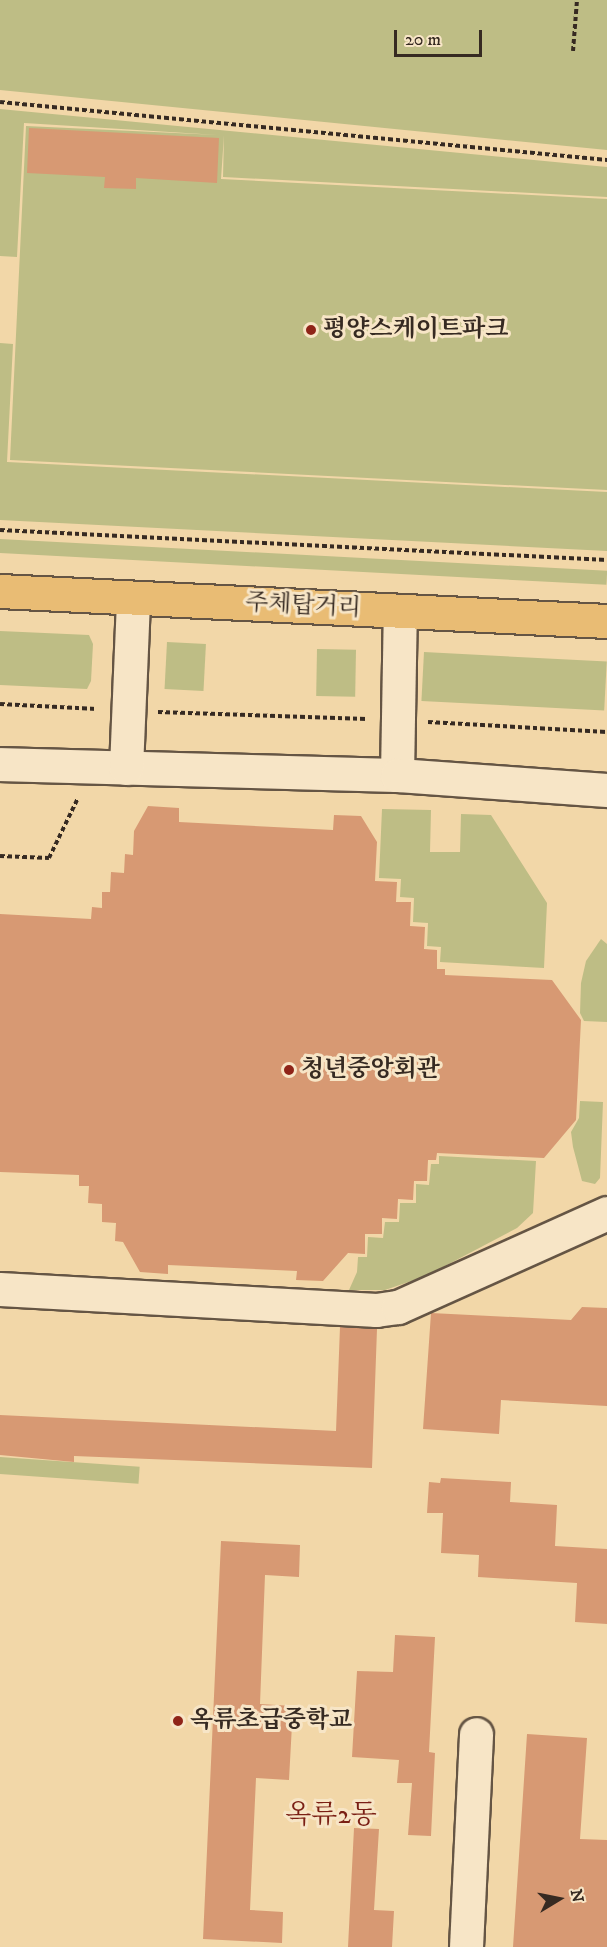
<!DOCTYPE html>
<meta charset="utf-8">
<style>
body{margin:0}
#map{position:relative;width:607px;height:1947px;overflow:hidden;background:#f2d7a8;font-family:"IM FELL DW Pica","Noto Serif KR",serif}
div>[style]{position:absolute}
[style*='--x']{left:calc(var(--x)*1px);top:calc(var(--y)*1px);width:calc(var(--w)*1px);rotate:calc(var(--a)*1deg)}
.green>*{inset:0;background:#bebd85;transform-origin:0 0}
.building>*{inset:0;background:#d79973}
.path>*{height:4px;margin-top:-2px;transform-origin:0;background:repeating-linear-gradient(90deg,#362a22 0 4.5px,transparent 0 7.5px)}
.roads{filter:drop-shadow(2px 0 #655544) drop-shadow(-2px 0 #655544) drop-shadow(0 2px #655544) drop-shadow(0 -2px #655544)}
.minor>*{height:33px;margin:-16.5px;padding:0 16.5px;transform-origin:16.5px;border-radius:16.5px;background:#f7e5c6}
.major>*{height:33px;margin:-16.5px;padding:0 16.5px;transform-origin:16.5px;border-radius:16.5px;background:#e9bc74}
.dots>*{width:16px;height:16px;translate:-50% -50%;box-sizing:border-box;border:3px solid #f7e5c6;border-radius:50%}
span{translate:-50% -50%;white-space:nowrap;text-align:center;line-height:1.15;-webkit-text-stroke:6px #f7e5c6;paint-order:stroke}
.poi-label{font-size:24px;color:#362a22;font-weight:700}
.left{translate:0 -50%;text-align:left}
.street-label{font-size:24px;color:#362a22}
.quarter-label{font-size:27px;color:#7a1f14}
.north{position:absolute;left:529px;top:1869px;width:60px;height:60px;-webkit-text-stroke:4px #f7e5c6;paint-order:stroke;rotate:80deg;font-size:16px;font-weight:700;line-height:24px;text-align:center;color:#362a22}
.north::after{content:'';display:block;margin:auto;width:21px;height:27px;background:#362a22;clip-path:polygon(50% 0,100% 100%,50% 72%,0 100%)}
.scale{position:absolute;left:394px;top:30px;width:88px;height:27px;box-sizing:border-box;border:3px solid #362a22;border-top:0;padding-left:8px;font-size:18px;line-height:21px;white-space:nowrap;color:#362a22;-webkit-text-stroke:4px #f7e5c6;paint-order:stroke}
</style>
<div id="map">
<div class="green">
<i style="clip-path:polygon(0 0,607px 0,607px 150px,0 90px)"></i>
<i style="clip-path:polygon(0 109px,607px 167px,607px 197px,223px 177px,224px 135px,221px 179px,607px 199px,607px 490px,10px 460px,26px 126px,218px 135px,24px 123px,17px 257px,0 256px)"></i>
<i style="clip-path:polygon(0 343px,13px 344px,7px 462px,607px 492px,607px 551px,0 520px)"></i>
<i style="left:0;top:539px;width:608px;height:14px;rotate:3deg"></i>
<i style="clip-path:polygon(0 631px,89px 635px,93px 644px,91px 681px,87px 689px,0 685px)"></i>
<i style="left:167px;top:642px;width:39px;height:47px;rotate:3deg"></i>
<i style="left:317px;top:649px;width:39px;height:47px;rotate:1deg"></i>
<i style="left:424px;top:652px;width:183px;height:49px;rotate:3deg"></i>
<i style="clip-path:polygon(382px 809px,431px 810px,430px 852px,460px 852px,461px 814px,491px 815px,547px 903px,544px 968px,440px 962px,441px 947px,427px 946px,428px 923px,413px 922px,414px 898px,400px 897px,401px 879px,379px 878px)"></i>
<i style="clip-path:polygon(601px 939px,607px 944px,607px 1022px,584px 1021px,580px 1013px,581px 983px,586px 961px)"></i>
<i style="clip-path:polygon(580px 1101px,603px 1102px,600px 1178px,595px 1184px,582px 1181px,573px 1147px,571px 1132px,579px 1118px)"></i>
<i style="clip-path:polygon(439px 1156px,536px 1161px,533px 1213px,517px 1228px,426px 1276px,385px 1290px,349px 1290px,357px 1272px,358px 1257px,367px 1257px,368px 1237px,383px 1238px,385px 1222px,399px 1222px,400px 1203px,416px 1203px,416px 1184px,429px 1185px,431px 1164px,439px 1164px)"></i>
<i style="left:0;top:1457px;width:140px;height:17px;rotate:4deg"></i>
</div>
<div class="building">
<i style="clip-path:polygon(29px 128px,219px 138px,217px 183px,136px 178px,136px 189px,104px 188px,105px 177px,27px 173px)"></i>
<i style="clip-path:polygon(148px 806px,179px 808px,179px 822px,333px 830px,334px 815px,361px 816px,377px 842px,375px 881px,397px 882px,396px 902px,411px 902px,410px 926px,425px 927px,424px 949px,437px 950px,437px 969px,445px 969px,445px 975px,552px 980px,581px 1020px,576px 1120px,544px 1158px,437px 1153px,436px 1160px,428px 1160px,427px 1181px,414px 1181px,413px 1200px,398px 1199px,397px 1219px,382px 1218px,382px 1234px,365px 1234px,365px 1254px,348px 1253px,323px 1281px,296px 1280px,297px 1271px,168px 1265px,168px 1274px,140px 1272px,123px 1242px,115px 1241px,116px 1223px,102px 1222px,102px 1204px,88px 1203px,89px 1186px,79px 1186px,79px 1175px,0 1172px,0 914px,91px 919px,92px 907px,102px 908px,102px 892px,110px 892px,111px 872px,124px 873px,125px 854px,133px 855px,134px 831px)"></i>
<i style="clip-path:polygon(582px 1307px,607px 1308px,607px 1406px,501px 1400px,499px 1434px,423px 1429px,431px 1313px,571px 1320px)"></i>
<i style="clip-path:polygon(340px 1327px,377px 1329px,372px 1468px,74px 1456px,74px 1462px,0 1455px,0 1415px,336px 1431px)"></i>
<i style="clip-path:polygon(441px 1478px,511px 1482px,510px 1502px,557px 1505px,555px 1546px,607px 1549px,607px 1624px,575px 1622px,577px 1583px,478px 1577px,479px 1555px,441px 1553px,443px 1513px,427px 1513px,429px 1482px,440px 1483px)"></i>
<i style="clip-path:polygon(221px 1541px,300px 1545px,299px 1577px,265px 1575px,260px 1704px,293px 1706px,289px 1780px,256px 1778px,250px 1910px,283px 1912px,282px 1943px,203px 1939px)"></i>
<i style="clip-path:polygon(395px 1635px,435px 1637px,429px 1752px,435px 1753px,431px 1836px,408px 1835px,412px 1783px,397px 1783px,399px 1760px,352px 1757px,357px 1671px,393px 1672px)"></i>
<i style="clip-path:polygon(527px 1734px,587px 1738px,580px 1839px,607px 1840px,607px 1947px,513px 1947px)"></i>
<i style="clip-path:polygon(354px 1828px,379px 1829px,374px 1910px,394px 1911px,392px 1947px,348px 1947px)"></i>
</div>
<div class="path">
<i style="--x:573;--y:51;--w:51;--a:-85.5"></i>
<i style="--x:0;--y:102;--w:610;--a:5.46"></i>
<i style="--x:0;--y:530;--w:608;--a:2.83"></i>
<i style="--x:0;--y:704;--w:97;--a:3"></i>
<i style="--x:158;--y:712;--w:209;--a:1.9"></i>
<i style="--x:428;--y:722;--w:179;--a:3.2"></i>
<i style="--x:0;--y:856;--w:49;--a:2.3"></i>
<i style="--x:49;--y:858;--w:67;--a:-64.2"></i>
</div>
<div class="roads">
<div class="minor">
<i style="--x:0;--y:764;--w:397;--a:1.6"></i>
<i style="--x:397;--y:775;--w:164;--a:-89"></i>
<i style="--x:126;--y:768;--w:170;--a:-87.6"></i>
<i style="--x:397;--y:775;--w:211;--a:4.1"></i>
<i style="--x:0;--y:1289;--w:377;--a:3.2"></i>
<i style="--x:376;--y:1310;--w:22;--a:-8"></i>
<i style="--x:398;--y:1307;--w:229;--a:-24.2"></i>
<i style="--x:466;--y:1947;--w:213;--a:-87.3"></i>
</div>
<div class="major">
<i style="--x:0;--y:591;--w:608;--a:2.83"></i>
</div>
</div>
<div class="dots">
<i style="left:311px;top:330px;background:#8f2418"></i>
<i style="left:289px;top:1070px;background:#8f2418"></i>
<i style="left:178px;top:1721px;background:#8f2418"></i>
</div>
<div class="poi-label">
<span class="left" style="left:323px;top:330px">평양스케이트파크</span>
<span class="left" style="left:301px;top:1070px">청년중앙회관</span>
<span class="left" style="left:190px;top:1721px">옥류초급중학교</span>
</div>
<div class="street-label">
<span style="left:303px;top:606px;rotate:3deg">주체탑거리</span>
</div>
<div class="quarter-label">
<span style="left:331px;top:1816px">옥류2동</span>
</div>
<div class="north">N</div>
<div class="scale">20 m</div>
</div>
